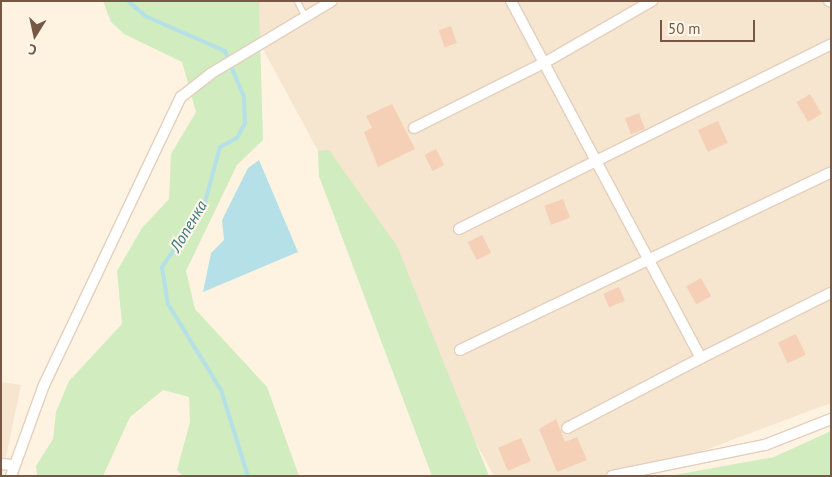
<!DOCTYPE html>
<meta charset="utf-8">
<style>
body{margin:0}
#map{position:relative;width:832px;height:477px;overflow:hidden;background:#fef3e1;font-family:"PT Sans",sans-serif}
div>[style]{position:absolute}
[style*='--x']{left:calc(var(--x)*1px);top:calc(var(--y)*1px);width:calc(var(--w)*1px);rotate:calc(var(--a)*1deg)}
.residential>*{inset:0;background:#f6e5cf}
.green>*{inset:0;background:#d1ecbf}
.water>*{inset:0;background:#b5e0e8}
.stream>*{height:4px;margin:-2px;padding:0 2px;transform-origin:2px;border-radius:2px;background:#b5e0e8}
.building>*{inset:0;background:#f5d0b7;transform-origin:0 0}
.roads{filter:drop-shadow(1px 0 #e3cfbd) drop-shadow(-1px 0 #e3cfbd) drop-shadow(0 1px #e3cfbd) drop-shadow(0 -1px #e3cfbd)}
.service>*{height:5px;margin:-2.5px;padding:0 2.5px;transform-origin:2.5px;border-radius:2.5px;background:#fff}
.minor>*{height:10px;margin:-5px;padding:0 5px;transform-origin:5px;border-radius:5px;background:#fff}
span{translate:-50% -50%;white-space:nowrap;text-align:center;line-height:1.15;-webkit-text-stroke:4px #fff7e9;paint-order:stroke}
.water-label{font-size:16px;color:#3b7885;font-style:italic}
.frame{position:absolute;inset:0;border:2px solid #775846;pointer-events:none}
.north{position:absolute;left:10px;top:10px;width:50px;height:50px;-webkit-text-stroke:4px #fff7e9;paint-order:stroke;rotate:190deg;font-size:14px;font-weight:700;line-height:20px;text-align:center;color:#775846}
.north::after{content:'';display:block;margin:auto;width:18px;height:22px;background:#775846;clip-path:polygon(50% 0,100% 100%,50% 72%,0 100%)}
.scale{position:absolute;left:660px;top:20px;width:95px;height:22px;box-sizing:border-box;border:2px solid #775846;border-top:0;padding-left:6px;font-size:15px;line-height:18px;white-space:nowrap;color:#775846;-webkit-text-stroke:4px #fff7e9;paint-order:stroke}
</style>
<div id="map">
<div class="residential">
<i style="clip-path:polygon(237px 1px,831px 1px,831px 403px,636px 476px,494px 476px)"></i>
<i style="clip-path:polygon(1px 382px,21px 385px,2px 476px,1px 476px)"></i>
</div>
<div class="green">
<i style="clip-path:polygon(103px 1px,259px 1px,263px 140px,237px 165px,186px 271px,195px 309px,267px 387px,299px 476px,183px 476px,177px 470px,190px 422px,189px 397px,163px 390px,130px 417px,103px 476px,37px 476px,36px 466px,53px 439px,56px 412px,69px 381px,122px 324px,117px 271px,142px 228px,169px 199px,171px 154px,196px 112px,182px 62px,124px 34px,111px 22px)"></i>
<i style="clip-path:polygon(329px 150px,397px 246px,489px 476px,432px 476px,319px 176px,318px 151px)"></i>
<i style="clip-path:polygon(831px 431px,831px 476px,669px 476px,774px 457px)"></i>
</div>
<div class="water">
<i style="clip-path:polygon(259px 160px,298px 252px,203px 292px,211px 253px,224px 240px,222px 220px,248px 168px)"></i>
</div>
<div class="stream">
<i style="--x:128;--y:1;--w:23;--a:41"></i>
<i style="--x:145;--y:16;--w:87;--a:23.6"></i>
<i style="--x:225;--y:51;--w:50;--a:67.6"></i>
<i style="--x:244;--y:97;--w:26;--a:88"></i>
<i style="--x:245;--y:123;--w:17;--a:118"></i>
<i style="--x:237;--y:138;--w:19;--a:152"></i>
<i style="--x:220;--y:147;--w:61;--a:105.2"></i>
<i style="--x:204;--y:206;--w:74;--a:124.5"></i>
<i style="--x:162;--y:267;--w:37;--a:81"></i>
<i style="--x:168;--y:304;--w:101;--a:58.4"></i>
<i style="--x:221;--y:390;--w:90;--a:72.6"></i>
</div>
<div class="building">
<i style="left:451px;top:26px;width:18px;height:13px;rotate:71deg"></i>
<i style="left:810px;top:94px;width:23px;height:16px;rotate:59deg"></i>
<i style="clip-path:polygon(392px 104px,415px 149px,378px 167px,364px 132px,372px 128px,366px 116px)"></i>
<i style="left:639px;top:113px;width:17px;height:15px;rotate:69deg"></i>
<i style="left:718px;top:121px;width:24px;height:22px;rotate:66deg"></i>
<i style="left:436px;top:149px;width:18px;height:13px;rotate:63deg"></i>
<i style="left:563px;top:199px;width:20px;height:20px;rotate:70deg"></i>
<i style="left:482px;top:235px;width:20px;height:16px;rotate:63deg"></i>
<i style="left:701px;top:278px;width:21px;height:17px;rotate:61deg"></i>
<i style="left:619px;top:287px;width:15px;height:17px;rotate:67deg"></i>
<i style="left:796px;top:334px;width:23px;height:20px;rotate:65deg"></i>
<i style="clip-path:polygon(556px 419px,565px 442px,577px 437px,587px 460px,557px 472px,539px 429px)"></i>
<i style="left:521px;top:438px;width:25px;height:25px;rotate:67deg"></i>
</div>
<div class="roads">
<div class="service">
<i style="--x:297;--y:1;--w:18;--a:63"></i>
</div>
<div class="minor">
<i style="--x:511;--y:1;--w:404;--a:62"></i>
<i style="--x:701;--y:358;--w:151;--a:152.4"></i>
<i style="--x:829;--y:1;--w:2;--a:27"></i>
<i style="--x:414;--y:128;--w:145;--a:-26.6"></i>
<i style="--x:544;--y:63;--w:125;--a:-29.9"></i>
<i style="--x:459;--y:229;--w:415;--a:-26.4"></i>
<i style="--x:460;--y:350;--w:411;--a:-25.6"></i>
<i style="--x:701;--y:358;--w:145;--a:-26.6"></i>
<i style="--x:1;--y:464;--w:11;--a:5"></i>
<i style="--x:11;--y:476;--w:97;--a:-70.1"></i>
<i style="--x:44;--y:385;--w:319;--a:-64.6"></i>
<i style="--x:181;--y:97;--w:37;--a:-38"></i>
<i style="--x:210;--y:74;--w:142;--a:-30.9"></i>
<i style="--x:612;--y:476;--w:156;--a:-11.5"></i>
<i style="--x:765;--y:445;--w:71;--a:-21.5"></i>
</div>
</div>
<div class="water-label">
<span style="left:188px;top:226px;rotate:-59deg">Лопенка</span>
</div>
<div class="frame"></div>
<div class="north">С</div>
<div class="scale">50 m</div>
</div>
